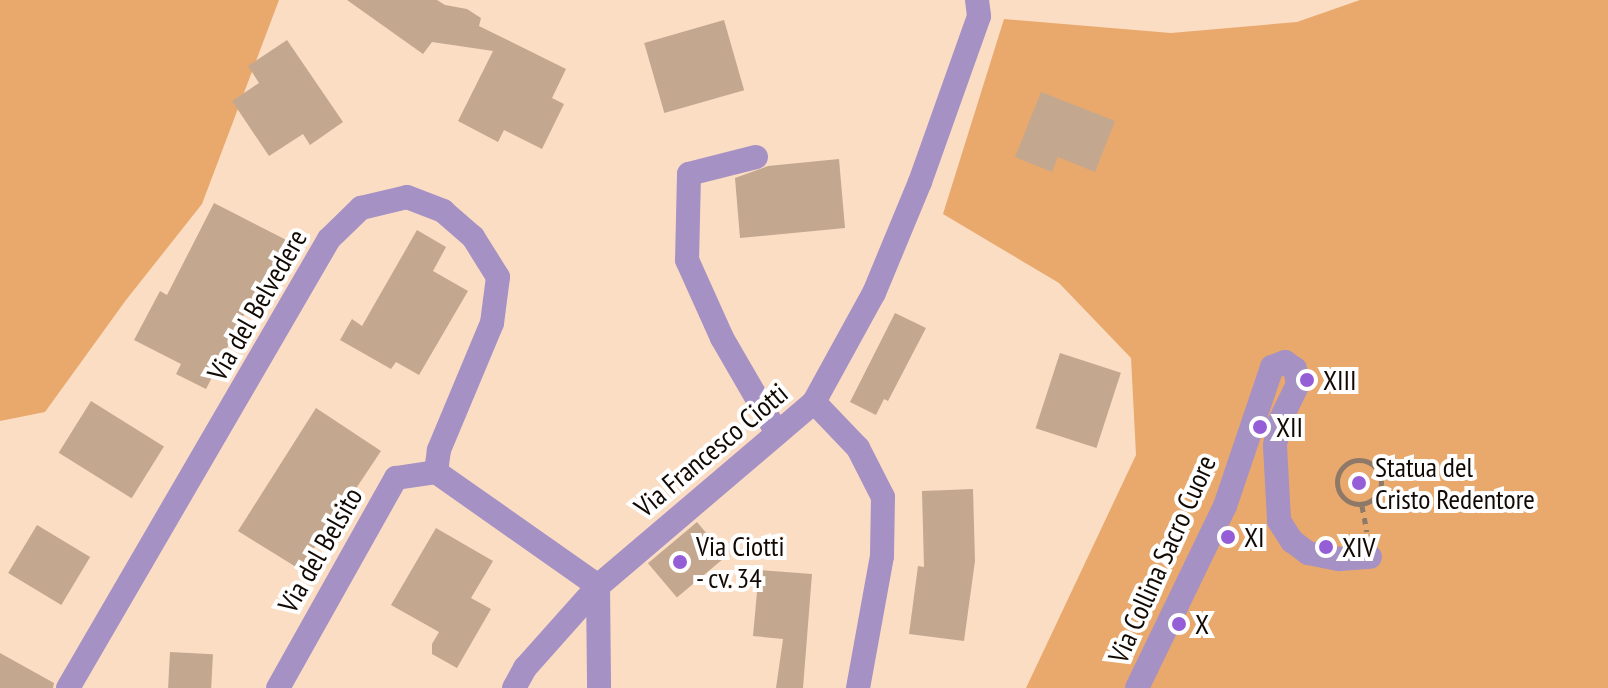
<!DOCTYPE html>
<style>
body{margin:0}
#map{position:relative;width:1608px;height:688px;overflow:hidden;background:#fbddc4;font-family:"PT Sans Narrow",sans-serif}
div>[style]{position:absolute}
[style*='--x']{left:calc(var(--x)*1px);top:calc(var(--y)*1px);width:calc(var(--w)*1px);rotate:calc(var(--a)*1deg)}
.green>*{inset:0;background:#e9a96d}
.building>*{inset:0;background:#c3a78f;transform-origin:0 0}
.path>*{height:5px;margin-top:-2.5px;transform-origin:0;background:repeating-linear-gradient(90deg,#8e7969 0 6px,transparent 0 12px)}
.path>.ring{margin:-2.5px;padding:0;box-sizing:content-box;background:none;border:5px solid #8e7969;border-radius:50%}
.minor>*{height:24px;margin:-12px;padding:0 12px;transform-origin:12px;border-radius:12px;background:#a591c4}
.dots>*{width:22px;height:22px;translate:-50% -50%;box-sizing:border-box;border:4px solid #fff;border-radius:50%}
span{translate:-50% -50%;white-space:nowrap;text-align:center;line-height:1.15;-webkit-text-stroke:8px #fff;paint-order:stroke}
.street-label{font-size:28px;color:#120903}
.poi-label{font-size:28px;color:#120903}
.left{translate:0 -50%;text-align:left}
</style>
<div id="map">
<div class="green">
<i style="clip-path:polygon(0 0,279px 0,202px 204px,126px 300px,45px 412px,0 421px)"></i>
<i style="clip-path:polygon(1360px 0,1608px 0,1608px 688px,1026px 688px,1136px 455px,1131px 358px,1059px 283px,943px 214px,1004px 19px,1171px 33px,1297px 22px)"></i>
</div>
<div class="building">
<i style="clip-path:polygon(347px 0,437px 0,445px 5px,467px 9px,481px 18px,479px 26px,566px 69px,552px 98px,564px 104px,542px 149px,504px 130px,498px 142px,458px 121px,493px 51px,432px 42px,423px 54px)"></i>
<i style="left:724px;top:20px;width:73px;height:83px;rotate:74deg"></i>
<i style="clip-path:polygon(287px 40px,343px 122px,310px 145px,303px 134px,269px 156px,232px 101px,259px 83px,248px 66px)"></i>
<i style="clip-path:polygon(1041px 92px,1115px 121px,1095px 172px,1058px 157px,1052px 172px,1015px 157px)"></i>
<i style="clip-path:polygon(839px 159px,845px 228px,740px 238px,735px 178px,768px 166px)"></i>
<i style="clip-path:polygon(214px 203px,298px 246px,270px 300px,255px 293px,206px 389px,176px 374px,181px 364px,134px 340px,160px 291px,167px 295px)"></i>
<i style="clip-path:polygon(417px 230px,446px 247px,433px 271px,468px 291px,419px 375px,396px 362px,391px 369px,340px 340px,352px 319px,362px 326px)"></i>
<i style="clip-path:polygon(895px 313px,926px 328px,888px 401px,884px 399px,876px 415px,850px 402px)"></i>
<i style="left:1060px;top:353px;width:64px;height:79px;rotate:18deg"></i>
<i style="left:91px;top:401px;width:86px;height:61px;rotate:32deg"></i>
<i style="clip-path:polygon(316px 408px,381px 451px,351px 496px,347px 494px,301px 570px,238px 531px)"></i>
<i style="clip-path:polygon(973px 489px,975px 561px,964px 641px,909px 634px,918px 566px,924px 567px,922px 491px)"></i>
<i style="left:697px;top:522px;width:45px;height:64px;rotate:50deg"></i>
<i style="left:37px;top:525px;width:62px;height:56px;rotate:31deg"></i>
<i style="clip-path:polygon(436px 528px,493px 561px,471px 598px,491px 609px,457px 668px,432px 654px,432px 644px,439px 632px,391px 605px)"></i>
<i style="clip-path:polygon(759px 570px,812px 574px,803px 688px,776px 688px,783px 639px,753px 636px)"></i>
<i style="left:170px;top:652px;width:43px;height:36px;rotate:3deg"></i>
<i style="clip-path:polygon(0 653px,54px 683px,53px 688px,0 688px)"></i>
</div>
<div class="path">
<i class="ring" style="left:1337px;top:460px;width:39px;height:39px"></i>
<i style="--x:1362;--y:506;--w:26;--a:79"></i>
</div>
<div class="minor">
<i style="--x:756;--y:157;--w:69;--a:165.8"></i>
<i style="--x:689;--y:174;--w:86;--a:91.3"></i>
<i style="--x:687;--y:260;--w:85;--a:65.8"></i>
<i style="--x:722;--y:338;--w:110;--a:59.9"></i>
<i style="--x:814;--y:402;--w:64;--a:46.3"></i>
<i style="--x:858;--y:448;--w:55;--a:63"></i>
<i style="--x:883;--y:497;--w:59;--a:91"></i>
<i style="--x:882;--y:556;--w:134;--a:100.3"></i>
<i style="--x:68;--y:688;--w:519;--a:-59.83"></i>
<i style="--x:329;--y:239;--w:45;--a:-44.1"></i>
<i style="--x:361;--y:208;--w:47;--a:-13.4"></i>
<i style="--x:407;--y:197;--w:39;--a:21"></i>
<i style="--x:443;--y:211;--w:40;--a:41"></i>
<i style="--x:473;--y:237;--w:47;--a:58"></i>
<i style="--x:498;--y:277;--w:46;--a:97.4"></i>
<i style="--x:492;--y:323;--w:138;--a:112.7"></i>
<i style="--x:439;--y:450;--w:22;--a:98"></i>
<i style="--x:436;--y:472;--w:198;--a:35.1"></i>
<i style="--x:598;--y:586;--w:102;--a:89.4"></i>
<i style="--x:278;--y:688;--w:241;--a:-60.7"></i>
<i style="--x:396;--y:478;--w:40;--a:-8.5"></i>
<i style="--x:514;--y:688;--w:23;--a:-61"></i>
<i style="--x:525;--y:668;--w:110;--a:-48.3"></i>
<i style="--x:598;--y:586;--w:284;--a:-40.4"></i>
<i style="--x:814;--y:402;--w:124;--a:-61.2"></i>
<i style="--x:874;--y:293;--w:120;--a:-67.5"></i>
<i style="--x:920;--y:182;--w:176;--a:-70.4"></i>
<i style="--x:979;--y:16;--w:16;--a:-97"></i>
<i style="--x:1137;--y:688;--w:202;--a:-64.2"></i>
<i style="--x:1225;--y:506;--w:147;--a:-71.3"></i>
<i style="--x:1272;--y:367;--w:14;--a:-21"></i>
<i style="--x:1285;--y:362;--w:12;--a:35"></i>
<i style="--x:1295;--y:369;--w:15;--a:79"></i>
<i style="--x:1298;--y:384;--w:43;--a:116"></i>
<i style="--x:1279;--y:423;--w:23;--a:100"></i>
<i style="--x:1275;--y:446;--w:75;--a:86.9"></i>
<i style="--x:1279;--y:521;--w:24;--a:57"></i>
<i style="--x:1292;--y:541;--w:20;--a:37"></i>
<i style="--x:1308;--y:553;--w:32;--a:11"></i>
<i style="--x:1339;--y:559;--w:31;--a:-4"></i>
</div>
<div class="dots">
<i style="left:1307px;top:380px;background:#955ed6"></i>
<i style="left:1260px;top:427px;background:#955ed6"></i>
<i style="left:1359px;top:483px;background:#955ed6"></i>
<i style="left:1228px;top:537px;background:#955ed6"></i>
<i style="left:1326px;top:547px;background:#955ed6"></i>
<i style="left:680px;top:562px;background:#955ed6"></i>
<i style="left:1179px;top:624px;background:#955ed6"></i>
</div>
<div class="street-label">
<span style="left:257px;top:305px;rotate:-60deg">Via del Belvedere</span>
<span style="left:711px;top:450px;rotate:-40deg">Via Francesco Ciotti</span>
<span style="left:320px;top:550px;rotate:-60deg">Via del Belsito</span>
<span style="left:1162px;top:559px;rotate:-66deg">Via Collina Sacro Cuore</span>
</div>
<div class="poi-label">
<span class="left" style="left:1323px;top:380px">XIII</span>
<span class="left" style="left:1276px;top:427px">XII</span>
<span class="left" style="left:1375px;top:483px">Statua del<br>Cristo Redentore</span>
<span class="left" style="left:1244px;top:537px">XI</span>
<span class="left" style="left:696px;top:562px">Via Ciotti<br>- cv. 34</span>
<span class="left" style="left:1342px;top:547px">XIV</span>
<span class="left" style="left:1195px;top:624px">X</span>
</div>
</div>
